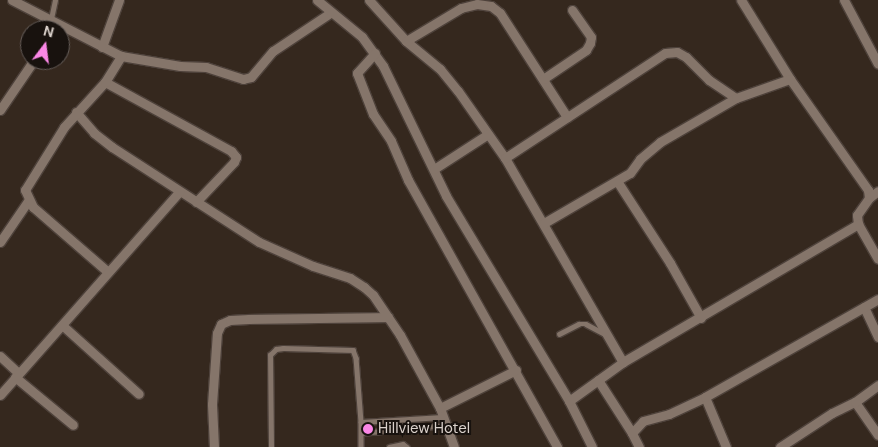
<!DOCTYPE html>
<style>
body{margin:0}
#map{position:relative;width:878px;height:447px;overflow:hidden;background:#35281e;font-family:"DM Sans",sans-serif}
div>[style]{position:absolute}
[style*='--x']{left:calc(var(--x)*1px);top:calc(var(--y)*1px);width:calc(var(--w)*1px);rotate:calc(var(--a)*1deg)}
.roads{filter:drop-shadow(1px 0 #4e423b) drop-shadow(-1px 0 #4e423b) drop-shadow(0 1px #4e423b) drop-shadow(0 -1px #4e423b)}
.service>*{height:4.5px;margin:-2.25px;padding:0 2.25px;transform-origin:2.25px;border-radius:2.25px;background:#85756a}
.minor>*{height:9px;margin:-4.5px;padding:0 4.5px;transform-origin:4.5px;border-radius:4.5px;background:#85756a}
.dots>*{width:14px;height:14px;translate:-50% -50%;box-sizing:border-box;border:2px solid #18120e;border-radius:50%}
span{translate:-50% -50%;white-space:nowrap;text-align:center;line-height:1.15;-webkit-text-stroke:4px #18120e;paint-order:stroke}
.poi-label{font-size:15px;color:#dad1cb}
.left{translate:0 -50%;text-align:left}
.north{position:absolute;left:20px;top:20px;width:50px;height:50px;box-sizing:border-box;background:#18120e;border:1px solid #665e5a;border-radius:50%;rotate:15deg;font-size:14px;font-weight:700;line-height:20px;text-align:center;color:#dad1cb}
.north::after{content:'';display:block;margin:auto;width:18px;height:22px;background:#fa87e6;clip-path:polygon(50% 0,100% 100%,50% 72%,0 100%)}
</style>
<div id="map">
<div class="roads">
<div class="service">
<i style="--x:51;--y:19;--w:19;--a:-78"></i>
<i style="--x:559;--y:334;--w:22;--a:-27"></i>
<i style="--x:579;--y:324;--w:7;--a:0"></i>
<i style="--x:586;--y:324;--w:21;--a:28"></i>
<i style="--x:361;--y:422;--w:81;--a:-3.5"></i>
<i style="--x:361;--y:433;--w:85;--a:-5.4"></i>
<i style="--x:271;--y:447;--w:92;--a:-90.6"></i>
<i style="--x:270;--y:355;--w:8;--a:-45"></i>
<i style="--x:276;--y:349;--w:7;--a:-8"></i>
<i style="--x:283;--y:348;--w:70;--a:1.6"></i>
<i style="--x:353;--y:350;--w:9;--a:69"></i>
<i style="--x:356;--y:358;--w:64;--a:85.5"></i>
<i style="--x:361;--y:422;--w:25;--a:90"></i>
<i style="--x:389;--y:447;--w:14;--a:-12"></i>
<i style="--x:403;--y:444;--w:5;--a:37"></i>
</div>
<div class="minor">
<i style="--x:12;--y:0;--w:123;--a:27.2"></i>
<i style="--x:121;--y:56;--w:60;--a:9.6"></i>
<i style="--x:180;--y:66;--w:26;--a:2"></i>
<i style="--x:206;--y:67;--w:39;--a:18"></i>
<i style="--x:243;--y:79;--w:8;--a:-14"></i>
<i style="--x:251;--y:77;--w:34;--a:-50"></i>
<i style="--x:273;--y:51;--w:69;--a:-33.7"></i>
<i style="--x:317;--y:0;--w:58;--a:39.4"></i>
<i style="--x:362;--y:37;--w:36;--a:54"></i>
<i style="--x:383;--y:66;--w:144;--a:64.1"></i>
<i style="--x:446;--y:196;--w:239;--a:59"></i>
<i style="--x:569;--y:401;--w:51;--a:63.4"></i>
<i style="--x:369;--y:0;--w:55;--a:47.9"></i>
<i style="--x:406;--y:41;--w:44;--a:39.5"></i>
<i style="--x:440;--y:69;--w:28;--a:51"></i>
<i style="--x:458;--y:91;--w:82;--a:55"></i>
<i style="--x:505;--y:158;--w:236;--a:60"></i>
<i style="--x:741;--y:0;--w:93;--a:58.2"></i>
<i style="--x:790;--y:79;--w:136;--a:54.9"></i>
<i style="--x:868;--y:190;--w:8;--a:83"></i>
<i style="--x:869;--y:198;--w:21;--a:125"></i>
<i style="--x:857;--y:215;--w:9;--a:84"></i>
<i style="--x:858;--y:224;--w:40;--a:60.3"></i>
<i style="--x:844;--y:0;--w:72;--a:62"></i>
<i style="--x:406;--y:41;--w:64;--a:-31"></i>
<i style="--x:461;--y:8;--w:16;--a:-14"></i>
<i style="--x:477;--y:4;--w:14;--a:8"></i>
<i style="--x:491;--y:6;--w:11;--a:38"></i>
<i style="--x:500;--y:13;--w:124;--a:57.2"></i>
<i style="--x:102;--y:47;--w:50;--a:-70.1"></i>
<i style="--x:375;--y:53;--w:27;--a:132"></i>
<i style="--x:357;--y:73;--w:44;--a:68.7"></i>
<i style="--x:373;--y:114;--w:32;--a:56"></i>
<i style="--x:391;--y:141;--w:43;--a:66.4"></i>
<i style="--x:408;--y:180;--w:306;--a:60.8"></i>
<i style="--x:543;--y:79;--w:52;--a:-34"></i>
<i style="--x:586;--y:50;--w:8;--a:-60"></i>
<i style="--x:590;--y:43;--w:6;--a:-81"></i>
<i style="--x:591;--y:37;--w:33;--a:-125"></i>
<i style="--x:105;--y:82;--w:144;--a:28.7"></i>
<i style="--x:231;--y:151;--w:8;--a:50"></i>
<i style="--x:236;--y:157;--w:5;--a:112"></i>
<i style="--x:234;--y:162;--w:55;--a:133.5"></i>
<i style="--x:0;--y:110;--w:60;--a:-55.8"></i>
<i style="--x:76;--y:112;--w:28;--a:49"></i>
<i style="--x:94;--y:133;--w:23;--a:38"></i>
<i style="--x:112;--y:147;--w:175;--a:32.9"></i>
<i style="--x:259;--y:242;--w:59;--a:24"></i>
<i style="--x:313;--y:266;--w:39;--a:18"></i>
<i style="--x:350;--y:278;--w:17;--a:33"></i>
<i style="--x:364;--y:287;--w:12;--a:42"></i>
<i style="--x:373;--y:295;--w:48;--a:56"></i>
<i style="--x:400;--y:335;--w:83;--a:61.3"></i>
<i style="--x:440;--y:408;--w:41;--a:70.3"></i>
<i style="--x:505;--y:158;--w:191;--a:-33.3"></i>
<i style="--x:665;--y:53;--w:12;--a:-5"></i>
<i style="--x:677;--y:52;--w:10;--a:29"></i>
<i style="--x:686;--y:57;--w:33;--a:45"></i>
<i style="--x:709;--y:80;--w:32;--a:34"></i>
<i style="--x:434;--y:169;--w:64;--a:-32.9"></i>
<i style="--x:617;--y:181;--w:98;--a:57.1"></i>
<i style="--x:670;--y:263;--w:63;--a:60.6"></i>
<i style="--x:869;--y:198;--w:11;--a:-38"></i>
<i style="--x:544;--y:223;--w:99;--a:-30.2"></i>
<i style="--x:630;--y:173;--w:17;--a:-54"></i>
<i style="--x:640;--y:159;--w:26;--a:-40"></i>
<i style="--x:660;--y:142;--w:88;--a:-30.1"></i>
<i style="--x:736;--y:98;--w:57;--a:-19.4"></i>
<i style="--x:0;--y:242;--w:50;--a:-55.7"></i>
<i style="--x:108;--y:272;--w:99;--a:-139.1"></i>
<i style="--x:33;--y:207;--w:19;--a:-115"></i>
<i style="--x:25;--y:190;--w:74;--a:-58.2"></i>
<i style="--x:64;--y:127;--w:61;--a:-47.7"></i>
<i style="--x:105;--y:82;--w:31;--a:-58"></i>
<i style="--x:864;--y:307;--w:33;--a:65"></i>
<i style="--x:62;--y:325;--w:103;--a:41.9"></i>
<i style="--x:0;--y:356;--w:25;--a:43"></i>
<i style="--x:15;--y:377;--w:75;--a:39.6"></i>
<i style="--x:598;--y:380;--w:63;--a:57.3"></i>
<i style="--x:0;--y:395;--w:271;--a:-48.6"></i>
<i style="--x:569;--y:401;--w:67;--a:-35.8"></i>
<i style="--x:623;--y:362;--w:273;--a:-30.4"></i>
<i style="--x:855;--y:402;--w:40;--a:55.1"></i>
<i style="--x:440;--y:408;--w:85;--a:-26.6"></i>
<i style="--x:214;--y:447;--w:43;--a:-92.7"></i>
<i style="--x:212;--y:404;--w:71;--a:-86"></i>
<i style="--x:217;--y:333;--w:10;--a:-66"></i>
<i style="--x:221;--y:324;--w:10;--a:-24"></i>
<i style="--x:230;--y:320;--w:19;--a:-3"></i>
<i style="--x:249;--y:319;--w:139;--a:-0.8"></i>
<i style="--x:639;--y:447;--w:16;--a:-117"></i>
<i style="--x:632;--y:433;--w:16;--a:-47"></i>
<i style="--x:643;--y:421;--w:27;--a:-15"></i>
<i style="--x:669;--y:414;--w:40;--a:-25"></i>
<i style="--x:726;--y:447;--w:54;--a:-112.8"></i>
<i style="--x:705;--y:397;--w:199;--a:-29.5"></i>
<i style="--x:780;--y:447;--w:62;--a:-33.2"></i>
<i style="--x:832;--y:413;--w:25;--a:-26"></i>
<i style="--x:855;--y:402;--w:29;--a:-36"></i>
</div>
</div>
<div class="dots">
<i style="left:368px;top:429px;background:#fa87e6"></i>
</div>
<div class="poi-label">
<span class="left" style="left:378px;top:429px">Hillview Hotel</span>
</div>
<div class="north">N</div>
</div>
